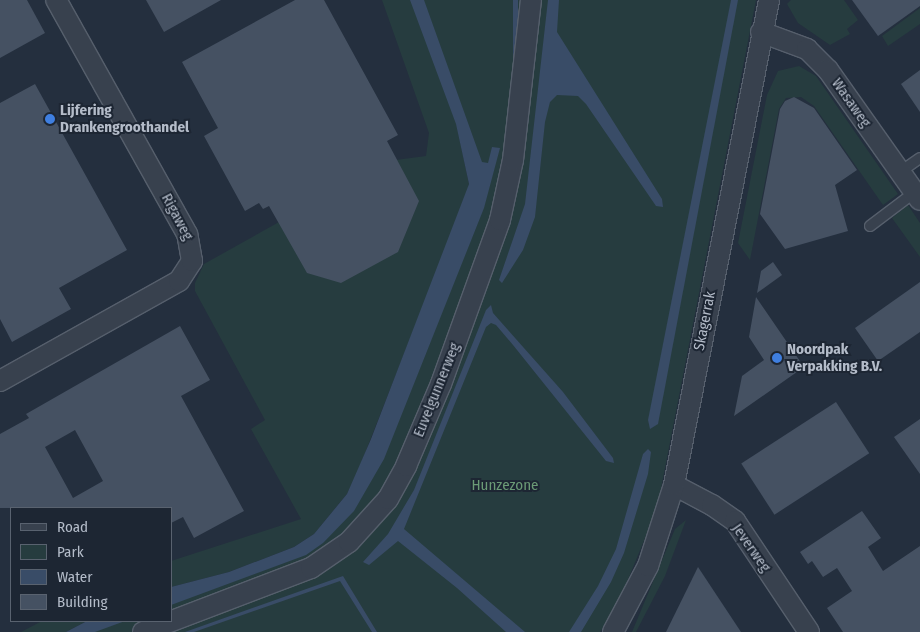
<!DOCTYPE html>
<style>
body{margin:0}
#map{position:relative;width:920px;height:632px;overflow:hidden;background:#242f3e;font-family:"Fira Sans Condensed",sans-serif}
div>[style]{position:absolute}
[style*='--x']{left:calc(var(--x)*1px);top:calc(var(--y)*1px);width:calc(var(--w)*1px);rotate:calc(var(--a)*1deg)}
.green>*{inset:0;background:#263c3f}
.water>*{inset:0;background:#394c67;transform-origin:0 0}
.building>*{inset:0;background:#455162;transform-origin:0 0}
.roads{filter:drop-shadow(1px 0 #565f6c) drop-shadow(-1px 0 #565f6c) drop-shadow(0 1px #565f6c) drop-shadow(0 -1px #565f6c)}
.service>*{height:10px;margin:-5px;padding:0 5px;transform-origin:5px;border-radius:5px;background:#38414e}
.minor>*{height:20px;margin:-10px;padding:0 10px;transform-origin:10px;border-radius:10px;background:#38414e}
.dots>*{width:14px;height:14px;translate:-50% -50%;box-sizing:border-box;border:2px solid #1d2633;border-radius:50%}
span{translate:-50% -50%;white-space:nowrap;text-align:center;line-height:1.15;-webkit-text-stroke:4px #1d2633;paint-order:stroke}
.street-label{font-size:15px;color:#b4bcc9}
.poi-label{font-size:15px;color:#b4bcc9;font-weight:700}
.left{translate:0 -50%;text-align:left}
.park-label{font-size:15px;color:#6b9a76}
.legend{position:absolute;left:10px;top:507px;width:162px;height:115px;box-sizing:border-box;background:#1d2633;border:1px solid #59626f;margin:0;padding:6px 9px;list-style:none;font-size:15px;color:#b4bcc9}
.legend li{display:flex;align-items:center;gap:10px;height:25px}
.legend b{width:25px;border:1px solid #59626f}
</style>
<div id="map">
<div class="green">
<i style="clip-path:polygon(382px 0,756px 0,657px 509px,615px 611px,600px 632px,74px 632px,95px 621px,171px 621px,171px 591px,212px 580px,307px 544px,356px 485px,473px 184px,458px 131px,469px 184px,467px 194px,356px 476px,347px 494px,314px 534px,294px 547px,229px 572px,171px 587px,171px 561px,301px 519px,251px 429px,265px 420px,195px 291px,195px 283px,204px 264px,388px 161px,426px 156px,429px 133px)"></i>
<i style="clip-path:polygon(791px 0,844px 0,858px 20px,847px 29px,850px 34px,830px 45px,798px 23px,787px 4px)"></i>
<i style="clip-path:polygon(920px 8px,920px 24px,888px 46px,882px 36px)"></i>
<i style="clip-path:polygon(799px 66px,816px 76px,898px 194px,883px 205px,814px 106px,801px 97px,786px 98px,779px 109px,750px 260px,738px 243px,767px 95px,778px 71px)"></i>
<i style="clip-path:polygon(908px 205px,920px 223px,920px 257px,892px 218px)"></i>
<i style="clip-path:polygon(686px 520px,665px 576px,636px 632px,632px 632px,675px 529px)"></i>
<i style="clip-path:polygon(42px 621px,87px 621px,66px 632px,21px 632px)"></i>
</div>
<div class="water">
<i style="clip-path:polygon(410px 0,424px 0,482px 162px,488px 163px,492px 147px,500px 148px,484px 208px,384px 459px,354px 511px,323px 543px,306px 555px,171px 605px,171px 587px,229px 572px,294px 547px,314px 534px,347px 494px,371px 439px,469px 184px,456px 124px)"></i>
<i style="left:513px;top:0;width:5px;height:118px"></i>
<i style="clip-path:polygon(548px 0,559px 0,557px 32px,662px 199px,663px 207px,656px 206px,586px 104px,578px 96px,557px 95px,550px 102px,545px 122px,535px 217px,523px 250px,502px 283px,499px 280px,525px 204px)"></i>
<i style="clip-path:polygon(731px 0,738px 0,658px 424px,650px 429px,648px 420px)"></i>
<i style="clip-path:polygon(491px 305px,493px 313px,563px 392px,613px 458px,614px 463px,606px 461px,513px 345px,496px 325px,491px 323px,486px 327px,404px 529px,525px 632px,506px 632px,457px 588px,398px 541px,369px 565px,363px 562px,388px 534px,414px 490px,486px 310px)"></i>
<i style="clip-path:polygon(648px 449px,651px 452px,648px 474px,624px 553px,611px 582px,581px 632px,569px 632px,598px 586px,616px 549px,643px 454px)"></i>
<i style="clip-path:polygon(343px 576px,377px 632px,372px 632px,340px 581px,194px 632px,185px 632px)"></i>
<i style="clip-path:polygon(87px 621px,125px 621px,95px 632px,66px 632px)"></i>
</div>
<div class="building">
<i style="clip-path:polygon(0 0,27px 0,45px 33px,0 58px)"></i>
<i style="clip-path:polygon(146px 0,221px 0,164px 32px)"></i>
<i style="clip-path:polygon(295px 0,324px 0,398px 135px,387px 141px,419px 201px,398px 252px,341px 283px,307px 273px,269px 206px,263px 209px,259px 203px,245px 211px,204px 136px,218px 128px,182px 62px)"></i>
<i style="clip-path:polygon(852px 0,920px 0,920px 6px,878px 36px)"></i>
<i style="clip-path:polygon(920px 70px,920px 112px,901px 84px)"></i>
<i style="clip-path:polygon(35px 84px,127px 250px,59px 288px,71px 309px,12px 342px,0 319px,0 103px)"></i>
<i style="clip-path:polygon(794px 97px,814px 108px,857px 170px,835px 185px,848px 231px,785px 249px,760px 214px,780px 109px,785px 101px)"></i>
<i style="clip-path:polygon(773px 262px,782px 275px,757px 293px,761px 271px)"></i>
<i style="clip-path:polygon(920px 282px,920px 332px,878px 361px,855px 328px)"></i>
<i style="clip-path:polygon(756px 297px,804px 367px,734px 416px,742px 376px,764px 360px,749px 337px)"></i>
<i style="clip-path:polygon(evenodd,180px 326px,210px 380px,181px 396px,244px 511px,194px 538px,183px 517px,171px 523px,171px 508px,0 508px,0 434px,29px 418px,26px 414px,180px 326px,75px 430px,103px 481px,73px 498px,45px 447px,75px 430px)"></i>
<i style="left:836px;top:402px;width:61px;height:113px;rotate:57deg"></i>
<i style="clip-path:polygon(920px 419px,920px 474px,894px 437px)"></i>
<i style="clip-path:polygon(862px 511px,881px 538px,868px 547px,883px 571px,920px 546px,920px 632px,843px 632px,827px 608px,852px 591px,837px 568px,823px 577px,812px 561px,808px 564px,800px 552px)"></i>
<i style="clip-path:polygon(698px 567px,741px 632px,666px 632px)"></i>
</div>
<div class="roads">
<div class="service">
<i style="--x:900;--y:172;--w:24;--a:-35"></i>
<i style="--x:870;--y:226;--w:56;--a:-37.1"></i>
</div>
<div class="minor">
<i style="--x:761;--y:32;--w:49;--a:20.3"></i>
<i style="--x:807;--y:49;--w:30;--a:45"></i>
<i style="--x:828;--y:70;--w:159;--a:54.7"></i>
<i style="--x:0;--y:381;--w:205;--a:-29.2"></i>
<i style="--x:179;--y:281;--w:24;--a:-57"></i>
<i style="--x:192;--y:261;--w:27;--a:-100"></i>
<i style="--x:187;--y:234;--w:268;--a:-119.2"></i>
<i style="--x:674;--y:485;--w:43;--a:27.8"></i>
<i style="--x:712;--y:505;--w:28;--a:35"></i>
<i style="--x:735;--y:521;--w:133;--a:56.3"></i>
<i style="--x:143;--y:632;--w:180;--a:-20.9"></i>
<i style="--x:311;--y:568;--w:46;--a:-34.4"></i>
<i style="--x:349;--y:542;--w:58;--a:-47.8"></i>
<i style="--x:388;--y:499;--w:38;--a:-61"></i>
<i style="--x:406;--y:466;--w:89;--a:-66.9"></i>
<i style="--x:441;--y:384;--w:174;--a:-70.2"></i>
<i style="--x:500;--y:220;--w:61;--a:-77.8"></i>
<i style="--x:513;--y:160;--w:161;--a:-83.6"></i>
<i style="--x:613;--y:632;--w:75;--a:-62.1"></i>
<i style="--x:648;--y:566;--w:85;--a:-72.2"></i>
<i style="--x:674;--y:485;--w:494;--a:-78.9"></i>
</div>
</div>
<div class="dots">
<i style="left:50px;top:119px;background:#3f7fe0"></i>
<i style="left:777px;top:358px;background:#3f7fe0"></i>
</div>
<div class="street-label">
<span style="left:851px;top:103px;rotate:55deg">Wasaweg</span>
<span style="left:177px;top:217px;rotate:62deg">Rigaweg</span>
<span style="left:705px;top:321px;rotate:-79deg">Skagerrak</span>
<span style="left:437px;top:390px;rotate:-68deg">Euvelgunnerweg</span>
<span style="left:751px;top:548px;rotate:55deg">Jeverweg</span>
</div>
<div class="poi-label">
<span class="left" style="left:60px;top:119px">Lijfering<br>Drankengroothandel</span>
<span class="left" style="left:787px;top:358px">Noordpak<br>Verpakking B.V.</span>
</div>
<div class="park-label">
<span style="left:505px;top:486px">Hunzezone</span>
</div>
<ul class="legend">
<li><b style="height:6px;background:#38414e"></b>Road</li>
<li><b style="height:14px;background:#263c3f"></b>Park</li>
<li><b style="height:14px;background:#394c67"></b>Water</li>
<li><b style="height:14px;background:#455162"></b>Building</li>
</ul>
</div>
